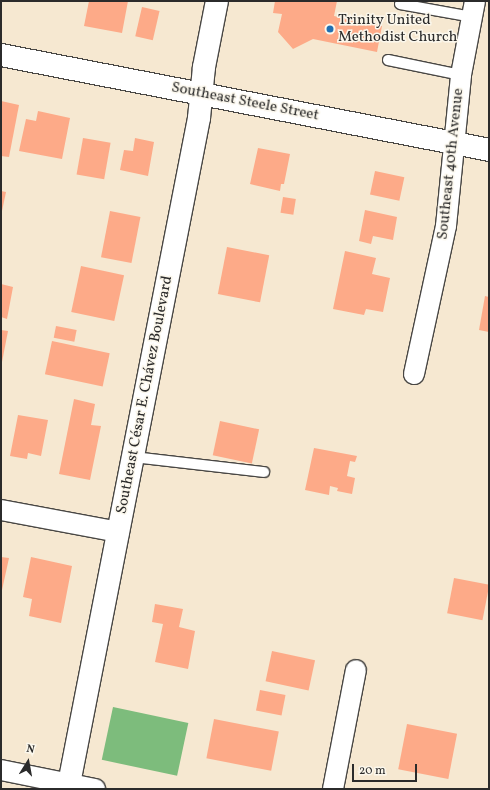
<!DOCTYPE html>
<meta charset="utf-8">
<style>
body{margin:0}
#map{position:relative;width:490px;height:790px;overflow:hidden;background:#f6e8d1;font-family:Vollkorn,serif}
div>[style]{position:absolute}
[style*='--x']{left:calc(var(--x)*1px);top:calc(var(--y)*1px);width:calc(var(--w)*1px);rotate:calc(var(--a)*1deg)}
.forest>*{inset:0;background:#7dbc7c;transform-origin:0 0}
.building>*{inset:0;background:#fdaa88;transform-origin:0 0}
.roads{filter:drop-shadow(1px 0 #494744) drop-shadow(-1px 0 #494744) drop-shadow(0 1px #494744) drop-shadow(0 -1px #494744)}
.service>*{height:10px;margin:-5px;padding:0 5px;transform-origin:5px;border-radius:5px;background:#fff}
.minor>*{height:20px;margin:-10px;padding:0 10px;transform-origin:10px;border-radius:10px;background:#fff}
.tertiary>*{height:22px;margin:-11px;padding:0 11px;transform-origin:11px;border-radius:11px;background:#fff}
.secondary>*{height:22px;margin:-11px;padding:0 11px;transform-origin:11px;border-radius:11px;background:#fff}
.dots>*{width:11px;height:11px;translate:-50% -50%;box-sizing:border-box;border:2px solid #fbf7ec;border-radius:50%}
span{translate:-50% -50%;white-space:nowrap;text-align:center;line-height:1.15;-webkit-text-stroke:3px #fbf7ec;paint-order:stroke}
.poi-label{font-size:15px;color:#2b2b2b}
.left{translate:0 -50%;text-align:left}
.street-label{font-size:15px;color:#2b2b2b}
.frame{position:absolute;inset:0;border:2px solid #2b2b2b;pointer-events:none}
.north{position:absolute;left:8px;top:742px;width:40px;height:40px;-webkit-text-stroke:3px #fbf7ec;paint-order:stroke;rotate:11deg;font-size:11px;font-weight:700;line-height:16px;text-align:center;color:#2b2b2b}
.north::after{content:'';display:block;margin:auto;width:14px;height:18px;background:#2b2b2b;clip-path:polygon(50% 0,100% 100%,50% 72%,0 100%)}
.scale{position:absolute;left:352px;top:764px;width:65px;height:18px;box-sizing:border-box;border:2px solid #2b2b2b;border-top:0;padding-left:5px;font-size:12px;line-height:14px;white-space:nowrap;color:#2b2b2b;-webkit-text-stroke:3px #fbf7ec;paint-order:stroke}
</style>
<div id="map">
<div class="forest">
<i style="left:113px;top:707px;width:77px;height:54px;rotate:12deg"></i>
</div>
<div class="building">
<i style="clip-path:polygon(89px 1px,128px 1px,122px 33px,84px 26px)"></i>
<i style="clip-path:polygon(275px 1px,337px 1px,334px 16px,382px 26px,377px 52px,313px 39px,293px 49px,278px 32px,282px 14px,273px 13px)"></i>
<i style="left:142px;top:7px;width:18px;height:30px;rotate:13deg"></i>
<i style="clip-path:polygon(1px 101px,19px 105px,9px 157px,1px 156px)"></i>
<i style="clip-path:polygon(38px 111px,70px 118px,62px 159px,19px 151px,26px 119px,36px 121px)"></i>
<i style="left:83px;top:138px;width:28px;height:37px;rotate:10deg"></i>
<i style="clip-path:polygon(135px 138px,154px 142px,148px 176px,120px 170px,124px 150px,133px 151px)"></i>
<i style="clip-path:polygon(258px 148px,290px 154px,284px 184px,281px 184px,280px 191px,250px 184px)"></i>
<i style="left:375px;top:171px;width:30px;height:24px;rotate:12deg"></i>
<i style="clip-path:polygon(1px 191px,6px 192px,2px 211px,1px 211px)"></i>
<i style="left:283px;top:197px;width:13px;height:16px;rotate:9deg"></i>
<i style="clip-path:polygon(365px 210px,397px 217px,393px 240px,373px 236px,371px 244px,359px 241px)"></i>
<i style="left:110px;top:211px;width:31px;height:47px;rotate:11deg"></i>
<i style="left:227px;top:247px;width:43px;height:48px;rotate:11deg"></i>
<i style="clip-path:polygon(345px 251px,376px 258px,372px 274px,390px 278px,383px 312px,366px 309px,364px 315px,333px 309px)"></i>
<i style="left:81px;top:266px;width:44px;height:47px;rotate:12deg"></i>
<i style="clip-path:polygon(1px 284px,13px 287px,7px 319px,1px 317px)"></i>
<i style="clip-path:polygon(485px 296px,489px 297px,489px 332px,479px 330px)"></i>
<i style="left:56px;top:326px;width:21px;height:12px;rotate:11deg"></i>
<i style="clip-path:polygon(1px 330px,8px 331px,2px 362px,1px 361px)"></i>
<i style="left:52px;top:341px;width:59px;height:34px;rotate:12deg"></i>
<i style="clip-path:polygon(74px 399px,95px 404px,91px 425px,101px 426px,90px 480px,59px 474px)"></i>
<i style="clip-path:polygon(18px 415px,48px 420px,41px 456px,28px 453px,27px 459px,10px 456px)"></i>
<i style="left:220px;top:421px;width:40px;height:35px;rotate:12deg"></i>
<i style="clip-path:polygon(314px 448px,357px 456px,355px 462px,350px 461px,347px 476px,355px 478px,352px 494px,337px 491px,338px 488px,330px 486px,329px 495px,305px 490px)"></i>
<i style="clip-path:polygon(1px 557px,9px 558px,2px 590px,1px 590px)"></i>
<i style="clip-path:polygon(31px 557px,72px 566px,61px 623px,29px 616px,32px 599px,23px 597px)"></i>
<i style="left:454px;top:578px;width:36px;height:36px;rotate:11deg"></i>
<i style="clip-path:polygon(155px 604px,183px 609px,179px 627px,195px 631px,188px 669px,155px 662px,163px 624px,152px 622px)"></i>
<i style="left:272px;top:651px;width:44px;height:31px;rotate:12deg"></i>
<i style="left:260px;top:690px;width:26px;height:21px;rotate:11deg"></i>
<i style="left:214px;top:719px;width:66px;height:40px;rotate:11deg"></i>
<i style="left:407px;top:724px;width:51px;height:46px;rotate:11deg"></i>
</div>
<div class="roads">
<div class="service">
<i style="--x:400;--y:4;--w:73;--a:10.2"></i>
<i style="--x:388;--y:60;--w:75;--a:11.6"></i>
<i style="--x:134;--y:457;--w:131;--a:6.6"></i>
</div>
<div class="minor">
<i style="--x:414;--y:374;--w:151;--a:-77.8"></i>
<i style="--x:446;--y:226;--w:152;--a:-84.3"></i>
<i style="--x:461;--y:75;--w:75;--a:-79.3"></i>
<i style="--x:1;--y:510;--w:120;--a:10.6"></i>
<i style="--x:1;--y:770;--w:96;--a:11.4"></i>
<i style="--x:333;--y:789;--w:121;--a:-79.1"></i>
</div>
<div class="tertiary">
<i style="--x:1;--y:55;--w:497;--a:11"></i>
</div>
<div class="secondary">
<i style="--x:68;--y:789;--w:684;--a:-78.95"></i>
<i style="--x:199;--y:118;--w:51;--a:-84.4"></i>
<i style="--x:204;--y:67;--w:67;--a:-78.9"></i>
</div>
</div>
<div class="dots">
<i style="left:330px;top:29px;background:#1f6fb2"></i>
</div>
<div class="poi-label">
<span class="left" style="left:338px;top:29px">Trinity United<br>Methodist Church</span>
</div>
<div class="street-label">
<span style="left:245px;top:102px;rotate:11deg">Southeast Steele Street</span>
<span style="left:451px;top:164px;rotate:-84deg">Southeast 40th Avenue</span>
<span style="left:145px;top:395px;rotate:-79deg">Southeast César E. Chávez Boulevard</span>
</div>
<div class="frame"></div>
<div class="north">N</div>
<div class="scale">20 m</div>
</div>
